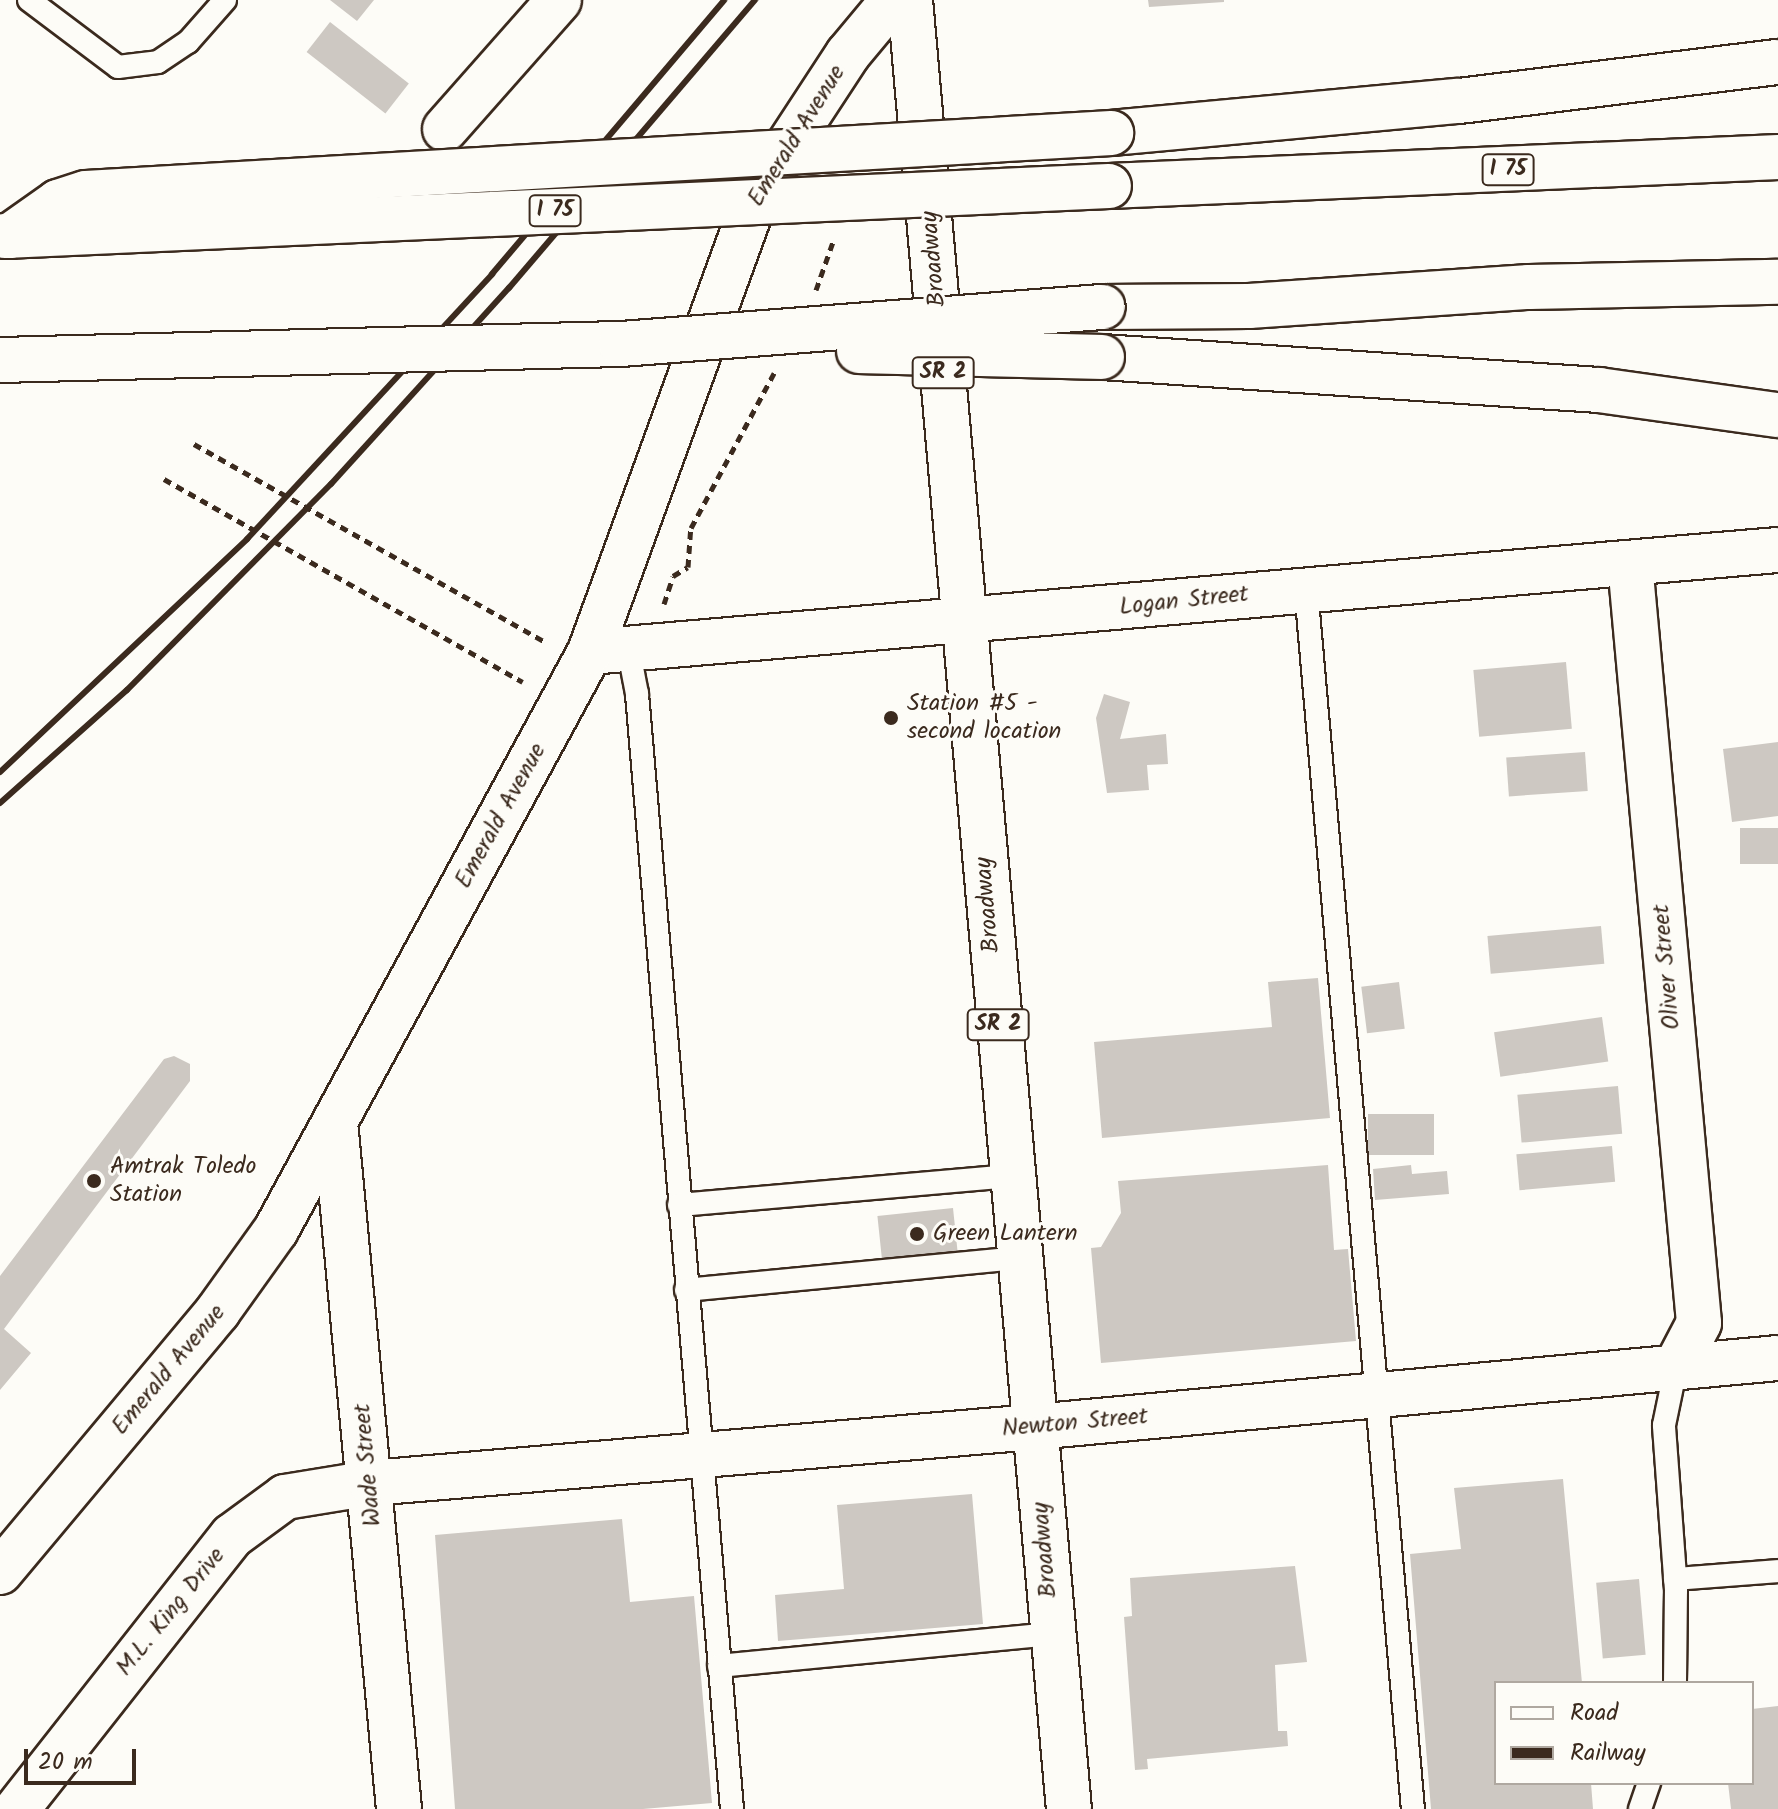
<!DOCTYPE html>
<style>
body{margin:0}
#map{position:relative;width:1778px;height:1809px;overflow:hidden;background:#fdfcf7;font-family:Kalam,sans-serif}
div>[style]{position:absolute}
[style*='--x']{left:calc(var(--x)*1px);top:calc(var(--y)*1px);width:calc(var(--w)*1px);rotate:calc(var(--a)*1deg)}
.building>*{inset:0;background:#cdc8c2;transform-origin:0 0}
.path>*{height:5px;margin-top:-2.5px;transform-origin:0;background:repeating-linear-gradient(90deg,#3b2a1e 0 8px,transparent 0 14px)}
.roads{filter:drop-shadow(2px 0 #3b2a1e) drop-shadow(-2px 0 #3b2a1e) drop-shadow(0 2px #3b2a1e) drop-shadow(0 -2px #3b2a1e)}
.service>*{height:22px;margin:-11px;padding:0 11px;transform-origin:11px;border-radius:11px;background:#fdfcf7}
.minor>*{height:44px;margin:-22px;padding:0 22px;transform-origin:22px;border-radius:22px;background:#fdfcf7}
.tertiary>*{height:44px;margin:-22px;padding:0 22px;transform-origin:22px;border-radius:22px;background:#fdfcf7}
.primary>*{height:44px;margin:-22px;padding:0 22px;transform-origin:22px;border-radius:22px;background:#fdfcf7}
.motorway>*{height:44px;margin:-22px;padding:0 22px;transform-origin:22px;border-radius:22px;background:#fdfcf7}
.rail>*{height:6px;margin:-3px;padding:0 3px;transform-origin:3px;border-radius:3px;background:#3b2a1e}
.path-bridge>*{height:5px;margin-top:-2.5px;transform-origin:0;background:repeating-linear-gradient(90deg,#3b2a1e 0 8px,transparent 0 14px)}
.bridges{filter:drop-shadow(2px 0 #3b2a1e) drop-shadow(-2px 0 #3b2a1e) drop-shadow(0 2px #3b2a1e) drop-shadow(0 -2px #3b2a1e)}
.motorway-bridge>*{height:44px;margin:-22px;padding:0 22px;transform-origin:22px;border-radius:22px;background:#fdfcf7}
.dots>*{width:22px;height:22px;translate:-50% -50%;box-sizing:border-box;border:4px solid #fdfcf7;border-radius:50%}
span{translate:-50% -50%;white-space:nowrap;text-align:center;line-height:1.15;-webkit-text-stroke:6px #fdfcf7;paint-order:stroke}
.shield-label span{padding:2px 6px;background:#fdfcf7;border:2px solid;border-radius:6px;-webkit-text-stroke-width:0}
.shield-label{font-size:22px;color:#3b2a1e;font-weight:700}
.street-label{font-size:24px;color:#3b2a1e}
.poi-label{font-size:24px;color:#3b2a1e}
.left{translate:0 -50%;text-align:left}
.legend{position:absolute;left:1494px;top:1681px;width:260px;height:104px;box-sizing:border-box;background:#fdfcf7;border:2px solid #afa8a0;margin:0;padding:10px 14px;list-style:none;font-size:24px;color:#3b2a1e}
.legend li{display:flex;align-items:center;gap:16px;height:40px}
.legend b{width:40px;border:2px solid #afa8a0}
.scale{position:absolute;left:24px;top:1749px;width:112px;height:36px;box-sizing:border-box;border:4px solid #3b2a1e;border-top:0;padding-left:10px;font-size:24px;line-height:28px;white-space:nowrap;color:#3b2a1e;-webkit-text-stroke:6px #fdfcf7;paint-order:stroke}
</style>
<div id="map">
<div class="building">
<i style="clip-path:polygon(330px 0,374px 0,357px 21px)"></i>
<i style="clip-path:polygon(1148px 0,1224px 0,1224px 2px,1149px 7px)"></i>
<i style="left:330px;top:22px;width:100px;height:38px;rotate:38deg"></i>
<i style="left:1566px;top:662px;width:67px;height:93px;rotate:85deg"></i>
<i style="clip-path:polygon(1104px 694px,1130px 702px,1120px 739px,1166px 734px,1168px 764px,1147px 765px,1149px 790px,1107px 793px,1096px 718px)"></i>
<i style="clip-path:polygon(1778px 742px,1778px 816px,1732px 822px,1723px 749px)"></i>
<i style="left:1585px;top:752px;width:39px;height:79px;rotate:86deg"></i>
<i style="left:1778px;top:828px;width:36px;height:38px;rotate:90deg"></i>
<i style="left:1601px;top:926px;width:38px;height:114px;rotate:85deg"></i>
<i style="clip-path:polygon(1318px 978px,1330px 1118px,1102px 1138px,1094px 1042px,1272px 1027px,1268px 982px)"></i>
<i style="left:1399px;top:982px;width:47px;height:38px;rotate:83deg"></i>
<i style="left:1602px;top:1017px;width:45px;height:109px;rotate:82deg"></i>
<i style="clip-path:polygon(174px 1056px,190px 1064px,190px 1081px,4px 1329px,31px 1353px,0 1390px,0 1276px,164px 1059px)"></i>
<i style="left:1618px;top:1086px;width:48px;height:101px;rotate:85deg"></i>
<i style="left:1434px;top:1114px;width:41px;height:66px;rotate:90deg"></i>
<i style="left:1612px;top:1146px;width:36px;height:96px;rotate:85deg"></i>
<i style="clip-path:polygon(1328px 1165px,1334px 1250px,1348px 1249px,1356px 1341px,1101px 1363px,1091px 1248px,1101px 1247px,1121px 1213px,1118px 1181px)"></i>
<i style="clip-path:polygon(1411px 1165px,1412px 1174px,1447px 1171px,1449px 1194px,1375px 1200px,1373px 1169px)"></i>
<i style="left:953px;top:1208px;width:45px;height:76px;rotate:84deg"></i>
<i style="clip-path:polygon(1563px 1479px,1582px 1683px,1496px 1683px,1496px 1783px,1591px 1783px,1593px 1809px,1431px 1809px,1410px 1554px,1461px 1549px,1454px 1488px)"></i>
<i style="clip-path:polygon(972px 1494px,983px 1624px,778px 1641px,775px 1595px,844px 1589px,837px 1505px)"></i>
<i style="clip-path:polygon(622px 1519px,630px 1602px,694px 1596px,712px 1803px,643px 1809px,455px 1809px,435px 1535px)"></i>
<i style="clip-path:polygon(1295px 1566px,1307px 1662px,1275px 1665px,1278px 1731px,1287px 1731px,1288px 1746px,1147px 1759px,1148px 1769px,1135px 1770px,1124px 1617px,1132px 1616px,1130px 1578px)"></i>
<i style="left:1639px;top:1579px;width:76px;height:43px;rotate:85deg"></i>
<i style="clip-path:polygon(1778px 1706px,1778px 1809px,1731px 1809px,1728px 1783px,1752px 1783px,1752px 1709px)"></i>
</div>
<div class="path">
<i style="--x:816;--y:290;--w:54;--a:-70.6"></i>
<i style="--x:664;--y:604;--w:29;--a:-72"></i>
<i style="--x:673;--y:576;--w:17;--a:-31"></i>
<i style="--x:688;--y:567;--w:39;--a:-86"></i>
<i style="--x:691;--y:528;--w:176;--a:-61.8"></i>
</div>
<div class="roads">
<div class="service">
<i style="--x:29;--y:0;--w:111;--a:37"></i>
<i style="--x:118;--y:67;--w:40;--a:-7.1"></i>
<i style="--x:158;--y:62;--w:36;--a:-34"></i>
<i style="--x:188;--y:42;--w:56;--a:-48.6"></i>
<i style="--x:1306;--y:589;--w:1225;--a:84.99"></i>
<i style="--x:629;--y:652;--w:43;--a:79.2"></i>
<i style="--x:637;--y:694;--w:1119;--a:85.13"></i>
<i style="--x:679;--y:1205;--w:333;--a:-5"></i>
<i style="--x:686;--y:1290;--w:337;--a:-5.5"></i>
<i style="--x:1675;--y:1579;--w:103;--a:-4.4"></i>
<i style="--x:719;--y:1666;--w:336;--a:-5.5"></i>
<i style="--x:1675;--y:1683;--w:93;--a:-89.4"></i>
<i style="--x:1676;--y:1590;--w:165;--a:-94.2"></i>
<i style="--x:1664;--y:1425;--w:59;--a:-78.3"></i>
<i style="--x:1640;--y:1809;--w:28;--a:-71"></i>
</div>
<div class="minor">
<i style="--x:445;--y:129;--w:172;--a:-48.5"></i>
<i style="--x:1630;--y:563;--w:763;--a:84.81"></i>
<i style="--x:1699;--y:1323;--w:50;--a:117.6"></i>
<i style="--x:590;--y:652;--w:1192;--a:-4.91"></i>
<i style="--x:335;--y:1122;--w:690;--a:84.68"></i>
<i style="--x:0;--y:1572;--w:340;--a:-50.1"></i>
<i style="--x:218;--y:1311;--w:100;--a:-54.4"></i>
<i style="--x:276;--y:1230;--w:658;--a:-61.49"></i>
<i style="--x:590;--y:652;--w:488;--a:-70"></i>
<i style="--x:757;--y:193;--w:166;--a:-56.8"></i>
<i style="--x:848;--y:54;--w:70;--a:-50.2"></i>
<i style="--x:17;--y:1809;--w:347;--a:-51.8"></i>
<i style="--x:232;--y:1536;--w:66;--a:-36.3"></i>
<i style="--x:285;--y:1497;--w:87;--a:-9.2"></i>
<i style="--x:371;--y:1483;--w:665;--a:-4.83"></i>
</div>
<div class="tertiary">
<i style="--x:1034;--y:1427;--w:747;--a:-5.3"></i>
</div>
<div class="primary">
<i style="--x:910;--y:0;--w:1816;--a:84.98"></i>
</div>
<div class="motorway">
<i style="--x:1111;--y:133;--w:349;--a:-5.3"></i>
<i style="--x:1459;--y:101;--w:321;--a:-7"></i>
<i style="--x:1109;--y:186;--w:670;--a:-2.48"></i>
<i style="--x:1103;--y:307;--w:146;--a:-0.4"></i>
<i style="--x:1249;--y:306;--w:281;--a:-3.9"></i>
<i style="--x:1529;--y:287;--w:249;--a:-1.2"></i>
<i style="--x:1102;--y:357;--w:498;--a:3.8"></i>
<i style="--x:1599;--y:390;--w:181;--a:8"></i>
</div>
</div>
<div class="rail">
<i style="--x:0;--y:772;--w:340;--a:-43.3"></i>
<i style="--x:247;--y:539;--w:361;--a:-47.2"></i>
<i style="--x:492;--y:274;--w:359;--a:-49.7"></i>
<i style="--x:0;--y:803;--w:170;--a:-41.7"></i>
<i style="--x:127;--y:690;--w:290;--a:-45.3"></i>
<i style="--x:331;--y:484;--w:265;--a:-47.8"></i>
<i style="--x:509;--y:288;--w:379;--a:-49.5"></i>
</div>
<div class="path-bridge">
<i style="--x:194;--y:444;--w:404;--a:29.4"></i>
<i style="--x:164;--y:479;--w:412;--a:29.5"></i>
</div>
<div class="bridges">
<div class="motorway-bridge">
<i style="--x:5;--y:236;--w:1105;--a:-2.59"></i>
<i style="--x:10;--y:236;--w:59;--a:-35.3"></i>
<i style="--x:58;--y:202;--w:29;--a:-18"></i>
<i style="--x:86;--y:193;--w:1027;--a:-3.35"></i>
<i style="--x:859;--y:351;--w:243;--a:1.4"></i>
<i style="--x:0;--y:360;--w:621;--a:-1.48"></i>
<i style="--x:621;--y:344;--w:483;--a:-4.4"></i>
</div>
</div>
<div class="dots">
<i style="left:891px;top:718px;background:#3b2a1e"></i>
<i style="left:94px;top:1181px;background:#3b2a1e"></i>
<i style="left:917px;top:1234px;background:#3b2a1e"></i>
</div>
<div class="shield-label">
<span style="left:1508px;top:170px">I 75</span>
<span style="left:555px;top:211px">I 75</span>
<span style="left:943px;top:373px">SR 2</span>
<span style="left:998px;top:1025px">SR 2</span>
</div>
<div class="street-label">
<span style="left:797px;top:136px;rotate:-58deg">Emerald Avenue</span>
<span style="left:934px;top:259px;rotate:-95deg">Broadway</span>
<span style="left:1184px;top:601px;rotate:-6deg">Logan Street</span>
<span style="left:501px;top:816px;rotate:-61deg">Emerald Avenue</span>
<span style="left:988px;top:905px;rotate:-95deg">Broadway</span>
<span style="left:1667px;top:967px;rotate:-95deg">Oliver Street</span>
<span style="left:169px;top:1370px;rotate:-50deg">Emerald Avenue</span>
<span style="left:1075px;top:1423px;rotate:-5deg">Newton Street</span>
<span style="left:368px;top:1465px;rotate:-95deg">Wade Street</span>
<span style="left:1045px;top:1550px;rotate:-95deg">Broadway</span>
<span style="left:171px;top:1612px;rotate:-51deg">M.L. King Drive</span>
</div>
<div class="poi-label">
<span class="left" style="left:907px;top:718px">Station #5 -<br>second location</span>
<span class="left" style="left:110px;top:1181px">Amtrak Toledo<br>Station</span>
<span class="left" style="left:933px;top:1234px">Green Lantern</span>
</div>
<ul class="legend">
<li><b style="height:10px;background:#fdfcf7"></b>Road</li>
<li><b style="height:10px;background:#3b2a1e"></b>Railway</li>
</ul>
<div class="scale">20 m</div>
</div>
